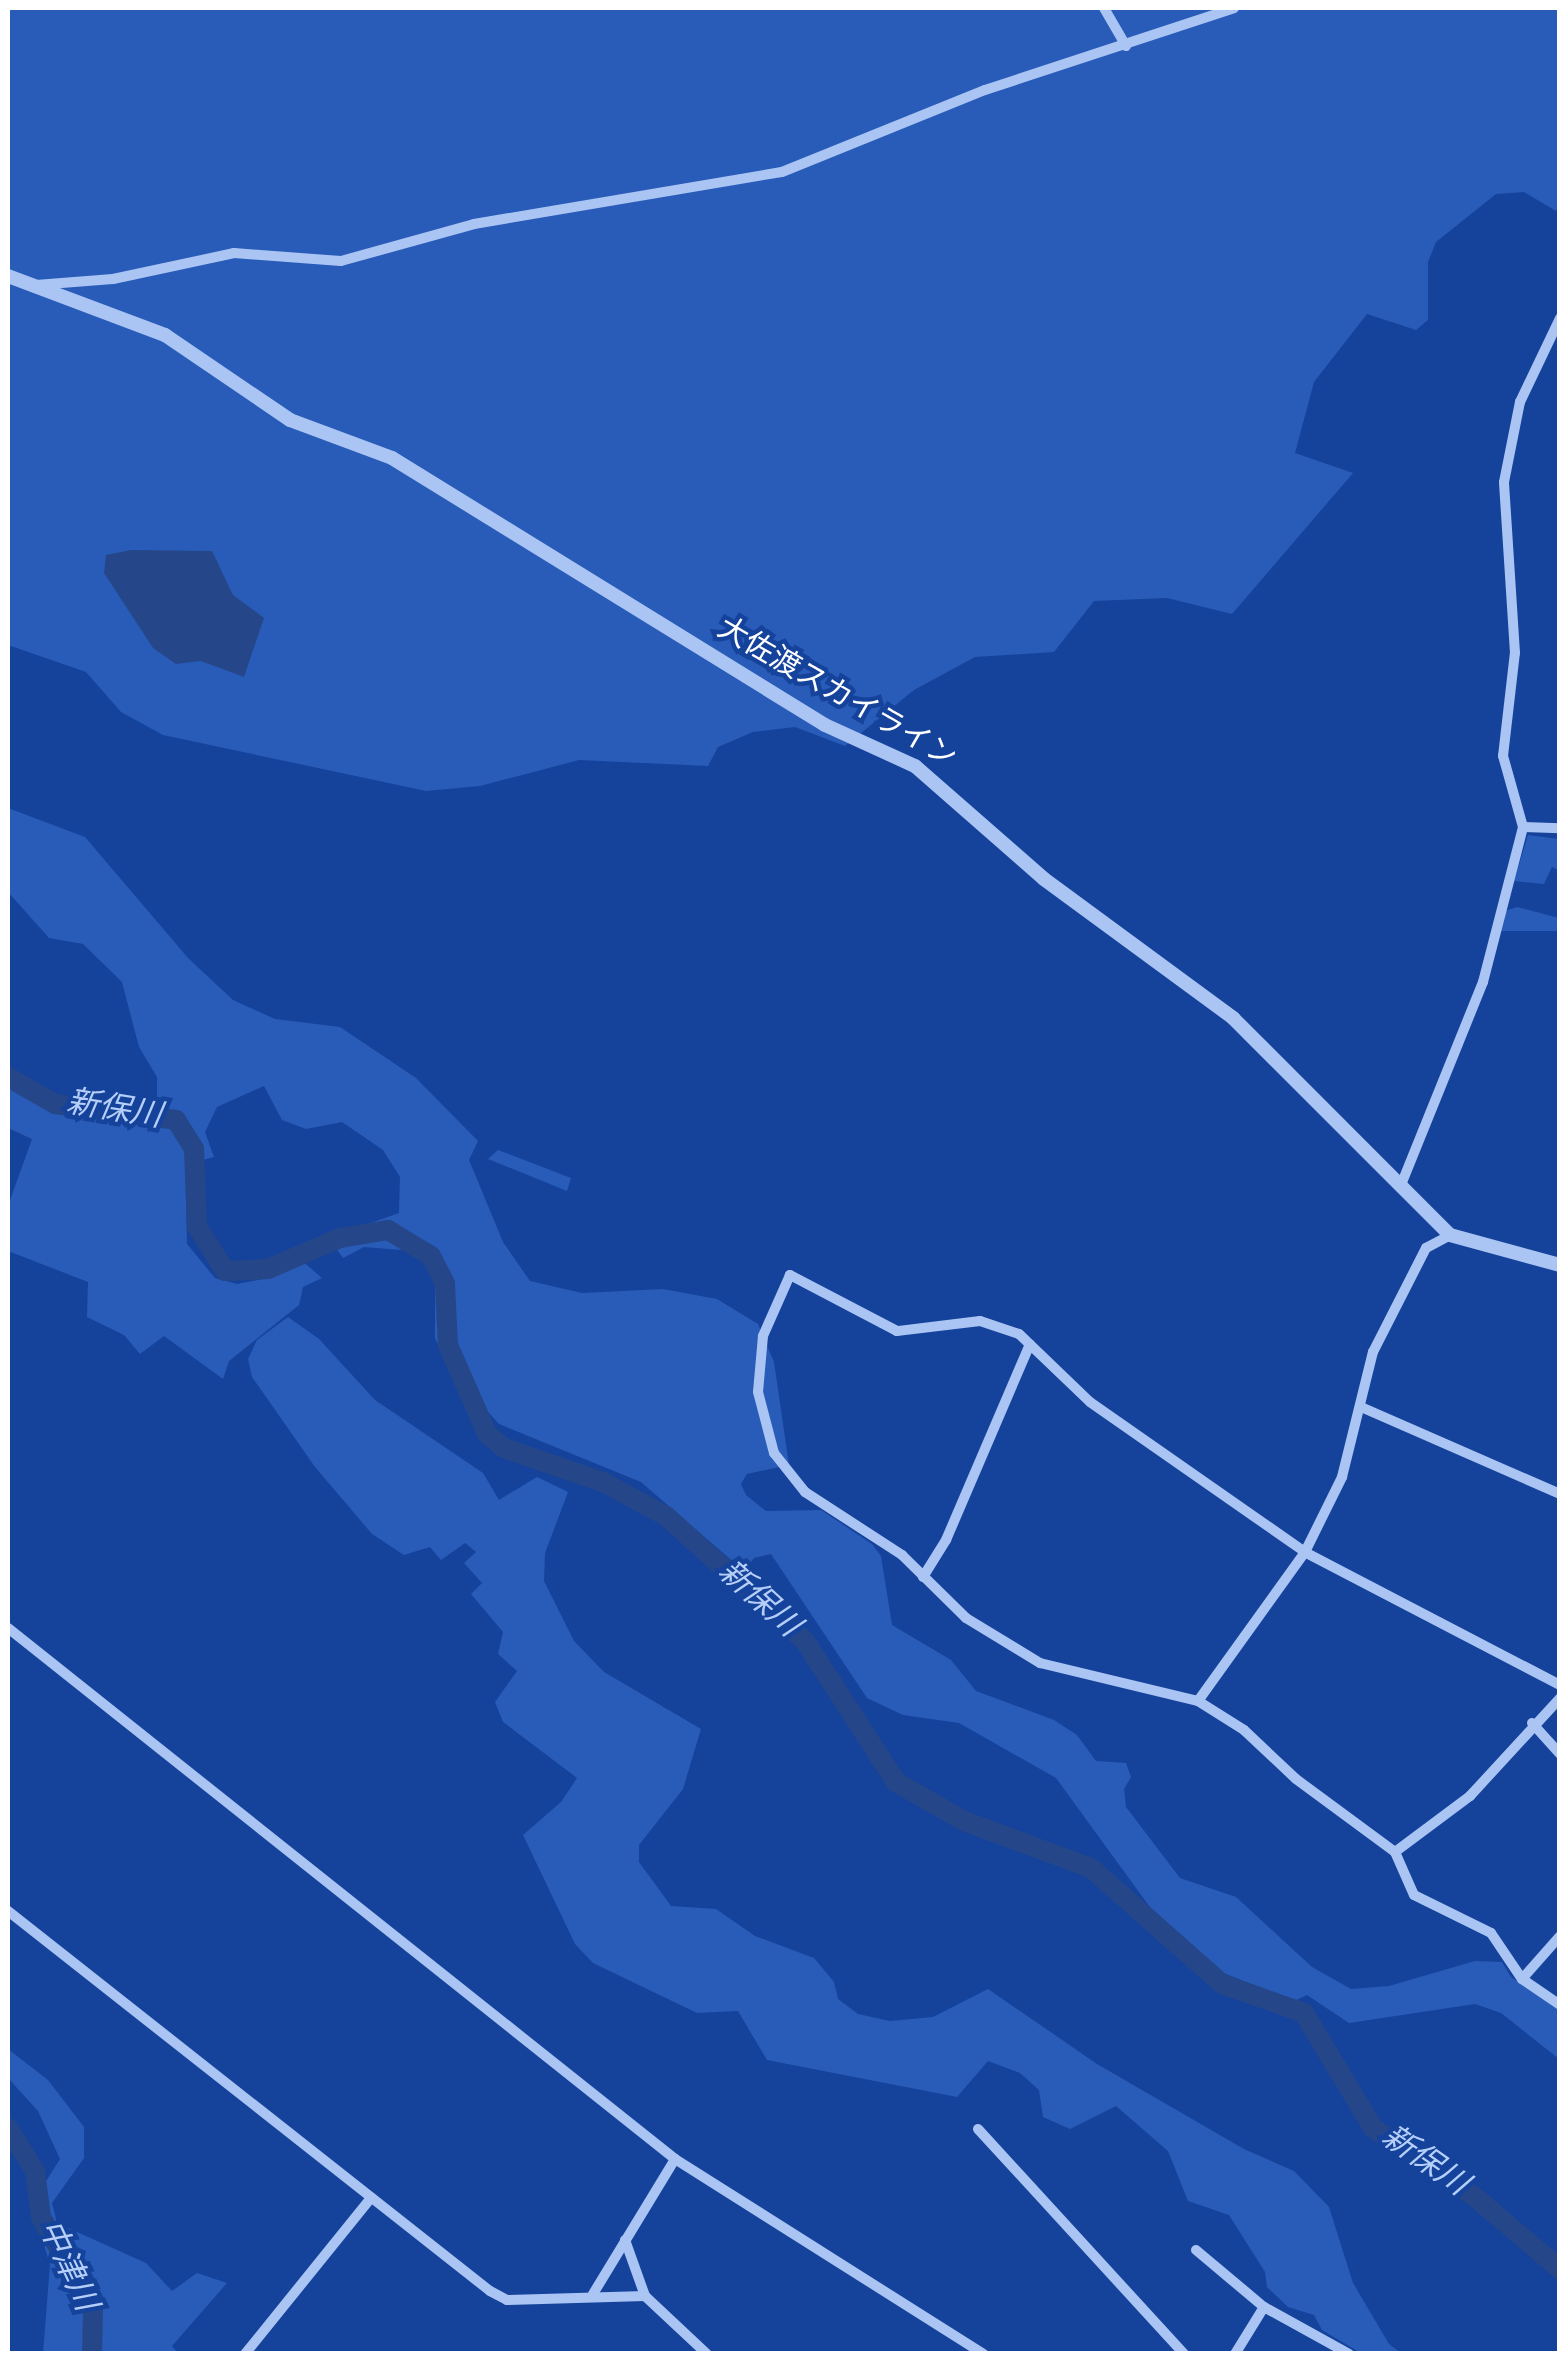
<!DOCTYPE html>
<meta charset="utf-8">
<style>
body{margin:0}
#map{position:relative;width:1567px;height:2361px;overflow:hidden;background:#15439b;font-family:Overpass,"Noto Sans JP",sans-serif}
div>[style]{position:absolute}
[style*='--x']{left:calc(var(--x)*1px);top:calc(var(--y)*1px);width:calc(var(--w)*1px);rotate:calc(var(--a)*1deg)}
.green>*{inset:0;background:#285cb8}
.water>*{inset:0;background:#254789}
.river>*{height:20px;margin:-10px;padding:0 10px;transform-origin:10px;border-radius:10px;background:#254789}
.minor>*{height:10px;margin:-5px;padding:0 5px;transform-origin:5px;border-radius:5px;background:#aac4f3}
.tertiary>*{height:14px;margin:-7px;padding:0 7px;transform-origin:7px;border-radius:7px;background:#aac4f3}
span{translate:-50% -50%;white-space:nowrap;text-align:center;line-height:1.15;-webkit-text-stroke:9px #15439b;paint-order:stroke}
.street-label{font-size:30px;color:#fff}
.water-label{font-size:32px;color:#b6cff9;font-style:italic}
.frame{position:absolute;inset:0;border:10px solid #fff;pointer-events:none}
</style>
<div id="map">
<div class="green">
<i style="clip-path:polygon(8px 8px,1559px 8px,1559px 206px,1556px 211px,1524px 192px,1496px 194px,1436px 242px,1428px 262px,1428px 320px,1416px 330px,1367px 314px,1314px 382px,1295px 453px,1353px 473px,1232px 614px,1167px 598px,1094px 601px,1054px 652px,975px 657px,914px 690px,845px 746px,795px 727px,753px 732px,718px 747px,708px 766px,579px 760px,480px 786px,426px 791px,163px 735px,121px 712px,86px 672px,8px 645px)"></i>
<i style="clip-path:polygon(8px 808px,85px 837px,188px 958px,233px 1000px,275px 1019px,340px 1027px,416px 1078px,478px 1141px,469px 1160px,503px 1242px,530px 1281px,582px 1293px,663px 1289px,717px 1299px,758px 1324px,774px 1362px,789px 1465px,747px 1474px,741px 1484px,746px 1495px,766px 1511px,821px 1510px,872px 1544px,881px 1556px,892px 1625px,951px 1660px,976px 1691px,1054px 1720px,1077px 1735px,1096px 1761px,1126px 1763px,1131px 1777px,1124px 1789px,1126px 1807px,1180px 1878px,1236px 1897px,1312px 1967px,1351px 1989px,1389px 1986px,1475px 1961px,1502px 1962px,1511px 1977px,1559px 2010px,1559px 2059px,1501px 2013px,1475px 2004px,1349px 2023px,1307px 1995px,1294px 2001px,1221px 1972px,1160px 1921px,1056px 1778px,959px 1723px,903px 1715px,867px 1698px,771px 1554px,754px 1558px,744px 1571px,641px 1482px,499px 1424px,453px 1374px,435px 1338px,435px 1274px,413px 1251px,364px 1247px,343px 1258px,335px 1247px,339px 1234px,399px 1213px,400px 1177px,383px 1150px,342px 1122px,306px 1129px,282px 1120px,264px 1086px,217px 1107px,205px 1132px,214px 1157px,203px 1160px,180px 1115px,162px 1107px,157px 1096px,157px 1077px,139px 1047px,122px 982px,83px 944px,49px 938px,8px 892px)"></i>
<i style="clip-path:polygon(1528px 835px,1559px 839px,1559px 870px,1552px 867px,1544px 884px,1514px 881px)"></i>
<i style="clip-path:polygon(1517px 907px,1559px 918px,1559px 931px,1500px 931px,1505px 911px)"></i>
<i style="clip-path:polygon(8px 1088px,65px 1112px,169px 1125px,185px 1150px,187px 1244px,215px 1278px,237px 1284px,274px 1277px,301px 1260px,322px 1278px,303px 1287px,299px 1305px,229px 1361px,223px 1379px,164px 1336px,140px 1354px,124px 1335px,87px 1317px,88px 1282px,8px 1251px,8px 1206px,32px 1139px,8px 1128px)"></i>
<i style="clip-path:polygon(498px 1150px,571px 1178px,567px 1191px,488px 1159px)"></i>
<i style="clip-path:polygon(288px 1317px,319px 1339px,375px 1400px,483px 1473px,499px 1500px,537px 1477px,568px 1492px,545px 1553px,544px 1581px,574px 1641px,604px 1672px,701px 1729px,683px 1789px,639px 1845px,639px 1862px,671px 1906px,716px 1909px,755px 1936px,814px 1958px,834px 1982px,838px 1999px,858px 2014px,890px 2021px,933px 2017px,988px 1989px,1097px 2064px,1244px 2149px,1294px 2171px,1329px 2207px,1353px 2283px,1389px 2344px,1401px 2353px,1359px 2352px,1322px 2330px,1314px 2315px,1288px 2307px,1267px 2287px,1265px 2272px,1229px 2215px,1188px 2201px,1168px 2151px,1116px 2106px,1070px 2129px,1043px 2117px,1039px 2090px,1020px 2073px,988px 2061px,957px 2097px,767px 2060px,738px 2011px,697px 2013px,593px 1963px,575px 1944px,523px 1835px,561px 1802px,577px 1778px,503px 1722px,495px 1702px,517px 1671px,498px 1654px,503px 1632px,471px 1594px,482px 1583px,464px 1563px,476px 1552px,465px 1543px,441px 1560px,430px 1547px,404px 1555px,372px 1534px,315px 1467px,252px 1377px,248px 1359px,257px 1340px)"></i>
<i style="clip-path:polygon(8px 2049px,48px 2080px,84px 2127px,84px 2158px,52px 2203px,57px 2223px,146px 2263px,172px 2291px,197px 2273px,227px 2283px,172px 2346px,178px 2353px,43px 2353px,50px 2265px,35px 2214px,38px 2194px,60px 2159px,38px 2111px,8px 2078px)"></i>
</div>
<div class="water">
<i style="clip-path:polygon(131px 550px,212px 551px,233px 595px,264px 618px,244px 677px,201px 661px,176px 664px,153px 648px,104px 573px,106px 555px)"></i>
</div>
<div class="river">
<i style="--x:8;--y:1077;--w:54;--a:29.9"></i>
<i style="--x:55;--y:1104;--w:122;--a:7.5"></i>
<i style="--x:176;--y:1120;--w:34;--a:58"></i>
<i style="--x:194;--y:1149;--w:77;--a:87.8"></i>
<i style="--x:197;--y:1226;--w:53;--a:58.1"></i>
<i style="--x:225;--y:1271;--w:43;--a:-2.7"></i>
<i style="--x:268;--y:1269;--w:78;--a:-23.3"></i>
<i style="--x:340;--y:1238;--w:49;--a:-9.5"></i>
<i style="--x:388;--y:1230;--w:50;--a:31.2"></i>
<i style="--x:431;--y:1256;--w:31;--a:63"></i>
<i style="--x:445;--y:1284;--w:61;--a:87.2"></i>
<i style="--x:448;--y:1345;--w:97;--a:66.3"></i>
<i style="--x:487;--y:1434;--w:22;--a:39"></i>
<i style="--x:504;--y:1448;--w:105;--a:19"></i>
<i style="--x:603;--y:1482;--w:72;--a:28.4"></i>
<i style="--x:666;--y:1516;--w:187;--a:42"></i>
<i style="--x:805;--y:1641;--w:168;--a:57.2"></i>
<i style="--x:896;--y:1782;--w:78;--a:29.8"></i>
<i style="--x:964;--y:1821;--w:135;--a:20.3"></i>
<i style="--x:1091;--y:1868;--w:175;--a:41.5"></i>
<i style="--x:1222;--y:1984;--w:87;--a:19.5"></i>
<i style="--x:1304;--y:2013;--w:134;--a:59"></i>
<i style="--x:1373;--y:2128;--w:123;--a:34.1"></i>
<i style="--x:1475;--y:2197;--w:111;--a:40.3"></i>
<i style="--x:8;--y:2128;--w:51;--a:57.9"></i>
<i style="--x:35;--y:2171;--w:46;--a:82.6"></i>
<i style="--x:41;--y:2217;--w:105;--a:60.3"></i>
<i style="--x:93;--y:2308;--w:46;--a:91.2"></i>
</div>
<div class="minor">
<i style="--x:1104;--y:8;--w:44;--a:59.9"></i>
<i style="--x:36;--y:285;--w:77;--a:-4.5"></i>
<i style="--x:113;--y:279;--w:124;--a:-12.1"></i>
<i style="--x:234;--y:253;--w:107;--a:4.3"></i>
<i style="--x:341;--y:261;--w:138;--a:-15.5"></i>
<i style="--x:474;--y:224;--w:312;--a:-9.6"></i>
<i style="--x:782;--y:172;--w:219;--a:-22"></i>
<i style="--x:985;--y:90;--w:262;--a:-18.2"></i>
<i style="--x:1523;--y:827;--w:37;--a:2"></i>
<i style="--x:1401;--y:1185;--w:219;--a:-68"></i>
<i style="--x:1483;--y:982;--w:160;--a:-75.5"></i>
<i style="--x:1523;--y:827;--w:74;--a:-105.7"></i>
<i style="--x:1503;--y:756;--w:104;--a:-83.4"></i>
<i style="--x:1515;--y:653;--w:171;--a:-93.7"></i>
<i style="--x:1504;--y:482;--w:82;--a:-78.7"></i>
<i style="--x:1520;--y:402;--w:93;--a:-64.5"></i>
<i style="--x:1361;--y:1407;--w:217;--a:23.6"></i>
<i style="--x:923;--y:1577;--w:44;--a:-58.1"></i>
<i style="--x:946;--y:1540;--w:213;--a:-66.8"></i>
<i style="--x:8;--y:1628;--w:853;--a:38.52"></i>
<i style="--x:675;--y:2159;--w:365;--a:32.3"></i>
<i style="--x:1560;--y:1685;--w:288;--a:-152.5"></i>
<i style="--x:1305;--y:1552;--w:262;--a:-145.1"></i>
<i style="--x:1090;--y:1402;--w:98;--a:-136.2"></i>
<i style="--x:1019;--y:1334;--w:41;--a:-161.6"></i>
<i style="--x:980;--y:1321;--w:84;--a:173.1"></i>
<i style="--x:897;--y:1331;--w:121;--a:-152.4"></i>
<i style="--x:790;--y:1275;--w:67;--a:113.9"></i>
<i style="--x:763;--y:1336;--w:56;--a:95.1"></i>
<i style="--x:758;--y:1392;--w:63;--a:75.3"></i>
<i style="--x:774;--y:1453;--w:50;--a:51.5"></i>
<i style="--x:805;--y:1492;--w:116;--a:33"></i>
<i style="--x:902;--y:1555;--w:90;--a:44.5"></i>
<i style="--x:966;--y:1618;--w:87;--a:31.3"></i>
<i style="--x:1040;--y:1663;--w:163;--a:13.5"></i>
<i style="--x:1198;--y:1701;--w:54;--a:32.2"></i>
<i style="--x:1244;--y:1730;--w:71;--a:43.3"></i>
<i style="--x:1296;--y:1779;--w:123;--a:36.4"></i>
<i style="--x:1395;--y:1852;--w:47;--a:66.2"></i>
<i style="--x:1414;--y:1895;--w:86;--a:26.3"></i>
<i style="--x:1491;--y:1933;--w:55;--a:56"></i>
<i style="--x:1522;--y:1979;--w:46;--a:34.4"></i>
<i style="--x:1198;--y:1701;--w:183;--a:-54.3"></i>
<i style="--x:1305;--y:1552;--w:84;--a:-63.7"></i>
<i style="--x:1342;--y:1477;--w:129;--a:-76.1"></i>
<i style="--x:1373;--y:1352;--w:117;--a:-63"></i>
<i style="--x:1426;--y:1248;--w:27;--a:-28"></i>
<i style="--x:1532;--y:1723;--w:42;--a:47.9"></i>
<i style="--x:1395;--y:1852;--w:94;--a:-36.7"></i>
<i style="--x:1470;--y:1796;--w:133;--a:-47.4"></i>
<i style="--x:8;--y:1911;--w:614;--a:38.25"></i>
<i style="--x:490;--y:2291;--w:19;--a:28"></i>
<i style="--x:507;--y:2300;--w:138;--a:-1.7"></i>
<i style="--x:1522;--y:1979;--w:57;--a:-48.5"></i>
<i style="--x:978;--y:2129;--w:305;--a:47.5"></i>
<i style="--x:625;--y:2240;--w:59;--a:70.3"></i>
<i style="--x:645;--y:2296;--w:85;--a:43.1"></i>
<i style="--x:1196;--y:2250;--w:89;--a:40"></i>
<i style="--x:593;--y:2294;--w:158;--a:-58.7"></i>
<i style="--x:245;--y:2354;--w:201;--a:-51.1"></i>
<i style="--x:1235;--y:2354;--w:55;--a:-58.3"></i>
<i style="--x:1264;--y:2307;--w:97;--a:28.9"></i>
</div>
<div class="tertiary">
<i style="--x:8;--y:276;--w:168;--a:20.6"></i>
<i style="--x:165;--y:335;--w:151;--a:34.2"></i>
<i style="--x:290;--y:420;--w:109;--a:20.4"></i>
<i style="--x:392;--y:458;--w:509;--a:31.66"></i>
<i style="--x:825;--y:725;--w:99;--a:24.5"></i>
<i style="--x:915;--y:766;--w:171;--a:41.2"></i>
<i style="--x:1044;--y:879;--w:235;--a:36.3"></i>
<i style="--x:1233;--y:1018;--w:307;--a:45"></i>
<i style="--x:1450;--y:1235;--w:114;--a:15.3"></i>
</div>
<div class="street-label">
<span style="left:836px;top:695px;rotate:30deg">大佐渡スカイライン</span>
</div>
<div class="water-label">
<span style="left:114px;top:1111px;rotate:9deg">新保川</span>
<span style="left:758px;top:1600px;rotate:42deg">新保川</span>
<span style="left:1424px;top:2162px;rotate:35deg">新保川</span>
<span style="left:66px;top:2266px;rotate:65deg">中津川</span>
</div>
<div class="frame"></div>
</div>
